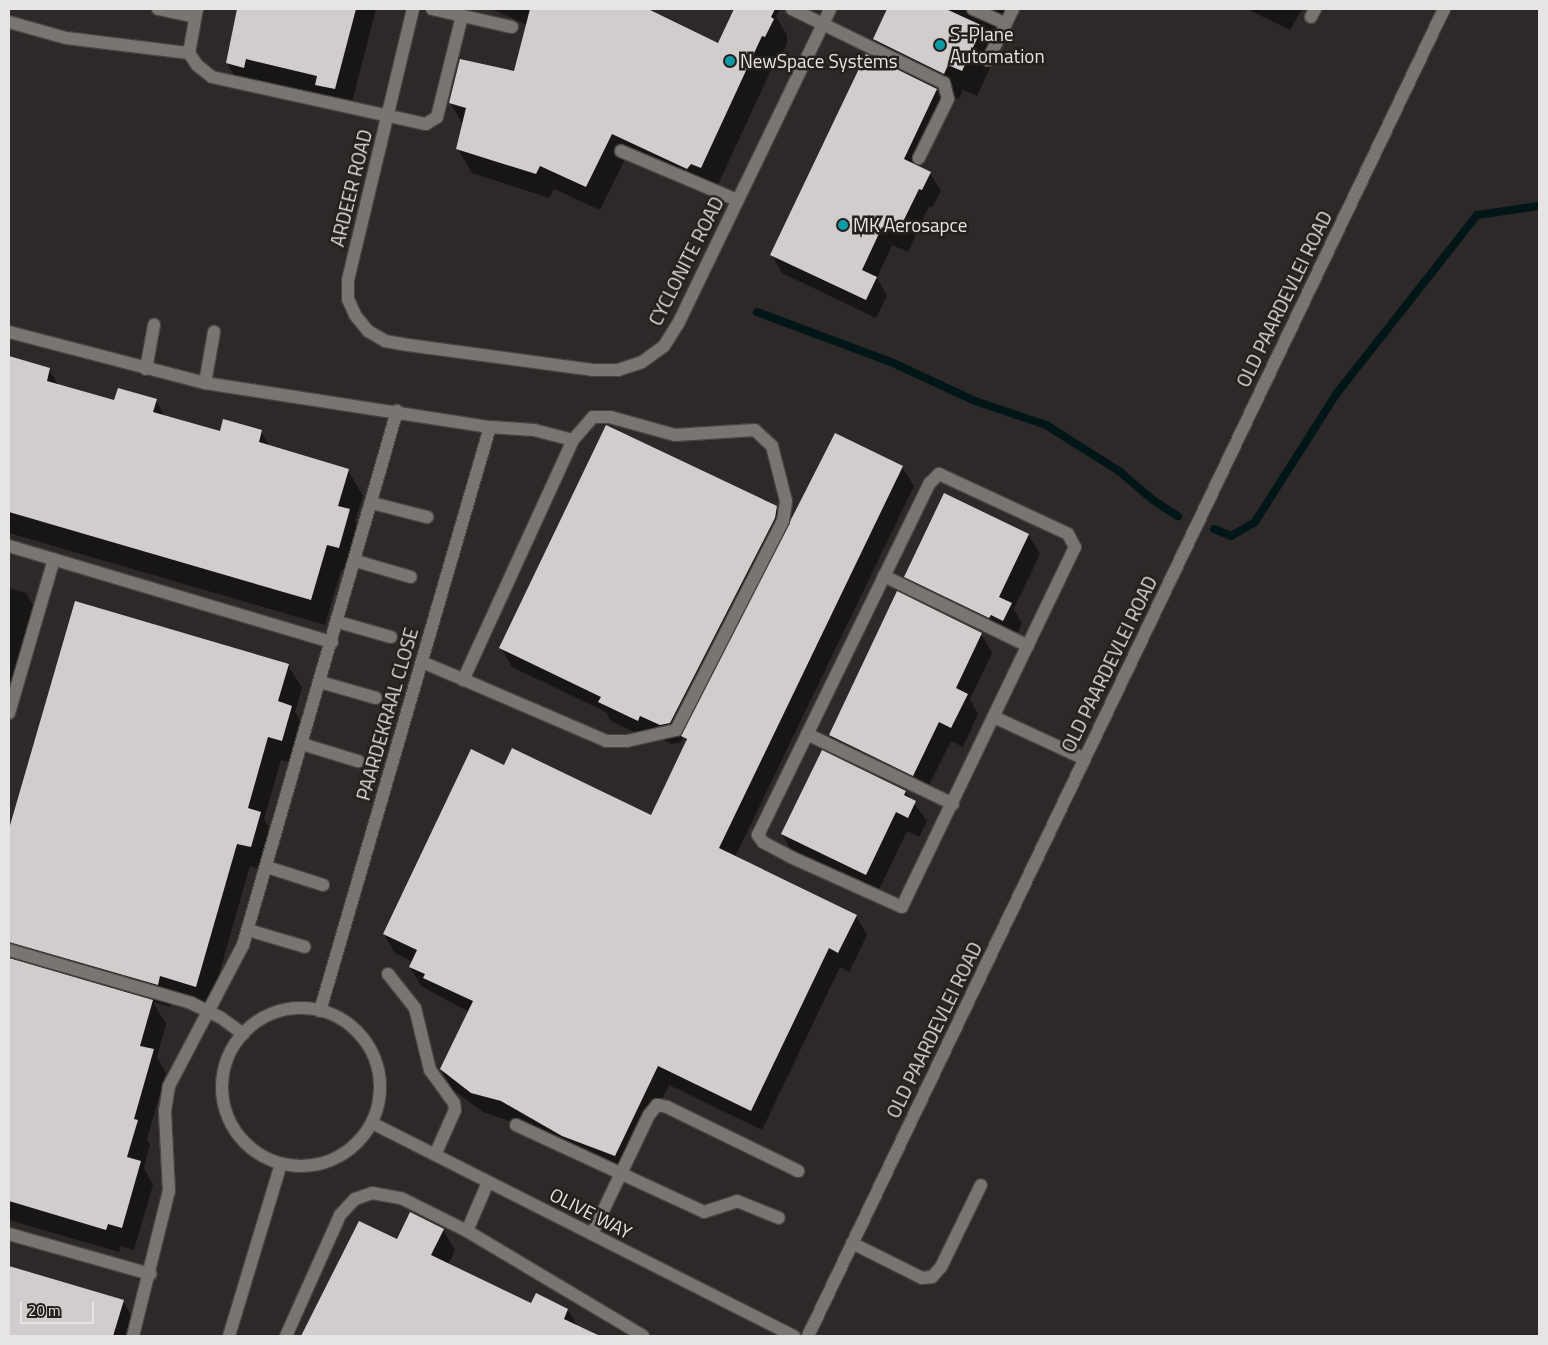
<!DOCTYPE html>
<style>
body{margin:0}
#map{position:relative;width:1548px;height:1345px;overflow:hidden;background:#2d2928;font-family:"Titillium Web",sans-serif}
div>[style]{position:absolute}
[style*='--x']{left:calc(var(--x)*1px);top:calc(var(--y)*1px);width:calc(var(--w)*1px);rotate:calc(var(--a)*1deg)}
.shadow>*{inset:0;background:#0007}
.stream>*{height:8px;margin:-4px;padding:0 4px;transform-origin:4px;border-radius:4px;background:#021618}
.building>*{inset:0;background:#d2cdcc}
.roads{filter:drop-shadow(1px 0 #474544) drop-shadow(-1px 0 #474544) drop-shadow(0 1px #474544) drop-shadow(0 -1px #474544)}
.lane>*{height:12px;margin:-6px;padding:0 6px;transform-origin:6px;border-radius:6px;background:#797573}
.lane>.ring{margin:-6px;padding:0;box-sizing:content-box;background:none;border:12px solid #797573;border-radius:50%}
.street>*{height:12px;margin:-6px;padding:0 6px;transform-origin:6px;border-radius:6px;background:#797573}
.dots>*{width:14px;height:14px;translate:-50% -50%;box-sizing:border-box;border:2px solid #23201e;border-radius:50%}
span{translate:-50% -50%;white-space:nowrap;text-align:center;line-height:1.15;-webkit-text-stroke:5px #23201e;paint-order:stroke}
.poi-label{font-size:19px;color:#e7e5e4}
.left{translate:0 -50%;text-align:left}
.street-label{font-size:19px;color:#e7e5e4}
.frame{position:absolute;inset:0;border:10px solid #e7e5e4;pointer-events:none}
.scale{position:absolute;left:20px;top:1302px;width:74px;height:22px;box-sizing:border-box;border:2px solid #e7e5e4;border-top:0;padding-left:6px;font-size:15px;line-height:18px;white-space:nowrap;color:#e7e5e4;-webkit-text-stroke:4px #23201e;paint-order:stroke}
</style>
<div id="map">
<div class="shadow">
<i style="clip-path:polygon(240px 9px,376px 9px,349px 114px,331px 110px,325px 100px,242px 89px,227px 63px)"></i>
<i style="clip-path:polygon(492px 9px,645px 9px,719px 44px,736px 9px,780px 9px,776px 17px,787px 35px,787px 44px,779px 61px,776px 59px,715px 191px,704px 187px,701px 192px,626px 157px,600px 210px,554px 189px,549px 198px,472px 173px,458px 149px,463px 125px,450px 102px,515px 72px,527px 25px)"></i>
<i style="clip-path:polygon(888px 9px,1018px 9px,1006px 33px,986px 28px,998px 50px,977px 96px,963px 90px,959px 99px,935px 87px,947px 108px,919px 167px,930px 173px,941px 191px,932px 208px,929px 206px,908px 252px,892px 245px,877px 278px,887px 296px,876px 318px,782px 273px,772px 255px,890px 67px,874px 39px)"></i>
<i style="clip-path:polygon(1247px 9px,1302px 9px,1290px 30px)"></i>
<i style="clip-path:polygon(11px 358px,49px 370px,59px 386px,115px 402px,156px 400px,165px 417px,221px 433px,261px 431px,270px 447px,348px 470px,363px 496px,355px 521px,364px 536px,353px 573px,341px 570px,325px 625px,9px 533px,9px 368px)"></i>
<i style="clip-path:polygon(902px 467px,914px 486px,735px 857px,856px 916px,867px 935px,849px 972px,840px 967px,762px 1130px,669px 1085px,626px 1174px,533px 1129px,483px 1112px,452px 1089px,441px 1069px,469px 1012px,421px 986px,410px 967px,413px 962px,395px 953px,384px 934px,505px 767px,651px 816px,687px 743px,684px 737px,681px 742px,672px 744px,651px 734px,649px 739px,611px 721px,606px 712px,512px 667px,501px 648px,776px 507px,788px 528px)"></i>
<i style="clip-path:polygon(945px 495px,1029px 535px,1040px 554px,1014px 609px,1022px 623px,1015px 639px,917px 596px,906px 577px)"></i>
<i style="clip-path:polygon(9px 588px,26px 593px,40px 618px,9px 707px)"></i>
<i style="clip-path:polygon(75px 603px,288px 665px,302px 688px,295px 712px,305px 730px,295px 763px,281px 760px,264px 819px,274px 836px,264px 870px,250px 866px,209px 1009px,173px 998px,171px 1007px,153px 1002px,166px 1024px,157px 1057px,166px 1073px,147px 1139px,150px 1144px,144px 1168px,153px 1185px,134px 1250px,121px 1246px,119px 1252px,9px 1220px,9px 833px)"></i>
<i style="clip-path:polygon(981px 634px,992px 653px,970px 699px,978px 714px,963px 747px,951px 741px,924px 795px,841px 755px,830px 735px)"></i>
<i style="clip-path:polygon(905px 791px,927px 821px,919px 837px,907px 831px,877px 894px,793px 854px,782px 834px)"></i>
<i style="clip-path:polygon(443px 1230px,455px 1250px,448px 1265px,532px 1305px,568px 1310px,578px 1327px,597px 1336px,303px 1336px,313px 1313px,398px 1241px)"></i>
<i style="clip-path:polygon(9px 1268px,123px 1301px,134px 1320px,129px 1336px,9px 1336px)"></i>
</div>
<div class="stream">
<i style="--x:757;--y:312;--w:143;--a:20.5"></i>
<i style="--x:891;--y:362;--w:93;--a:24.9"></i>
<i style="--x:975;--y:401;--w:75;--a:18.7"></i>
<i style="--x:1046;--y:425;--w:86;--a:32.2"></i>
<i style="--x:1119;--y:471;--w:45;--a:40.5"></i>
<i style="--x:1153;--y:500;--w:30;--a:33"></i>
<i style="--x:1214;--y:529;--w:18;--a:22"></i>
<i style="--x:1231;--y:536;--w:28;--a:-30"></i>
<i style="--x:1255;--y:522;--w:153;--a:-57.6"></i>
<i style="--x:1337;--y:393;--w:226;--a:-51.8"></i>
<i style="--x:1477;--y:215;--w:63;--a:-8.3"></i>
</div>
<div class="building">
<i style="clip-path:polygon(237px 9px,356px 9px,335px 89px,315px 85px,317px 76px,246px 59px,244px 68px,226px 63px)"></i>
<i style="clip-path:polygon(530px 9px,648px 9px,718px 43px,734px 9px,775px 9px,771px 17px,774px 19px,765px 37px,762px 36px,701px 168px,691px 164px,687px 169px,612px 134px,586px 187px,540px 166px,536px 174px,456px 149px,466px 108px,449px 103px,460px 59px,514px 71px)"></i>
<i style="clip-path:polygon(887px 9px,946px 9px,983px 26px,962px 71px,948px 65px,944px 74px,873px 39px)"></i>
<i style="clip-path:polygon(866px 54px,937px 89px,904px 159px,931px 172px,922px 190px,919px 189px,897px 234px,882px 227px,862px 270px,877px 277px,866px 300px,770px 255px)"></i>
<i style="clip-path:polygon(9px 356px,50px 368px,47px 381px,114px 400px,118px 388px,157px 399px,153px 412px,220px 431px,223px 419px,262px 430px,259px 442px,349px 469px,338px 506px,350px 509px,339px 548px,327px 545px,311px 600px,9px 512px)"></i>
<i style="clip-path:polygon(606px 425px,777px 506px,775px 518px,670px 723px,660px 725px,640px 716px,638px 721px,598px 702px,601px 697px,499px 648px)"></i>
<i style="clip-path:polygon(835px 433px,903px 466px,719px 848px,857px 915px,838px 953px,829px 948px,751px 1111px,658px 1066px,615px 1156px,562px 1136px,501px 1101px,471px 1093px,440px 1069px,473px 1001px,423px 978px,425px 974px,409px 967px,417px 950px,383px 934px,471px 749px,504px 765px,512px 748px,651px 815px,687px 739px,681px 736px)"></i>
<i style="clip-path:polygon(944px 493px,1029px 534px,999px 597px,1012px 603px,1003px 621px,991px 615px,989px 618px,904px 577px)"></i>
<i style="clip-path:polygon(897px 591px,982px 633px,956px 688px,968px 694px,951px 728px,939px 722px,913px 776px,829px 735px)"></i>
<i style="clip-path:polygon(75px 601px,289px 664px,278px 701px,292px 706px,282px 741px,268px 737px,248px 808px,261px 812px,251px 847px,237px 844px,196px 987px,160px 976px,158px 985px,9px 942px,9px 829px)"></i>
<i style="clip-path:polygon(822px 750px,906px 791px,904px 795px,916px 801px,908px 818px,896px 812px,866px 875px,781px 834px)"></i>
<i style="clip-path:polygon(9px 958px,153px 1000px,140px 1046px,154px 1049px,134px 1119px,138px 1120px,127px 1157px,141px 1161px,122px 1228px,108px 1224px,106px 1230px,9px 1201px)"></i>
<i style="clip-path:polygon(410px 1212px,444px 1229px,431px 1255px,531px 1303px,536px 1293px,568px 1309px,564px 1319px,600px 1336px,301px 1336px,359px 1221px,397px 1239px)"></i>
<i style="clip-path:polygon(9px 1266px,124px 1300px,113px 1336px,9px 1336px)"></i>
</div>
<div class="roads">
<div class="lane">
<i style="--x:158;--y:9;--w:38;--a:12"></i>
<i style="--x:197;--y:9;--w:45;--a:100.3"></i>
<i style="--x:189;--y:53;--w:14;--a:56"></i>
<i style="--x:197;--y:65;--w:19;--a:39"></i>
<i style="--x:212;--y:77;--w:219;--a:12.4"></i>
<i style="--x:426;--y:124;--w:13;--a:-32"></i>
<i style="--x:437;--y:117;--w:104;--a:-76.1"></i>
<i style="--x:432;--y:9;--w:82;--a:12.7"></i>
<i style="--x:792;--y:9;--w:169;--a:26"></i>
<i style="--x:944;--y:83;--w:16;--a:76"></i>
<i style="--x:948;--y:99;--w:66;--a:116.2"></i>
<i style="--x:973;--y:9;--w:36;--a:24"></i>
<i style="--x:1311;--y:17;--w:9;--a:-63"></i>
<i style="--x:9;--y:22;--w:59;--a:15.7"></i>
<i style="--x:66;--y:38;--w:124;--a:7"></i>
<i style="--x:988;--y:60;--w:57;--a:-63.9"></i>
<i style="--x:621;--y:151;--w:126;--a:22.9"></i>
<i style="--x:9;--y:332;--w:203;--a:14.6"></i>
<i style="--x:205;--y:383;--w:288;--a:8.8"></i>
<i style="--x:490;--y:427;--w:44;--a:3.9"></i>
<i style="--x:534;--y:430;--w:40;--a:14.4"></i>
<i style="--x:146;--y:369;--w:45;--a:-79.7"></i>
<i style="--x:205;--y:383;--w:52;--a:-80"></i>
<i style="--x:939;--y:474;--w:142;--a:24.9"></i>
<i style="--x:1068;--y:534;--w:15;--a:62"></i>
<i style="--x:1075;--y:547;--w:399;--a:115.7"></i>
<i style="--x:902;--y:907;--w:122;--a:-155.8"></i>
<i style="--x:791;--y:857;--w:32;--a:-152"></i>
<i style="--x:763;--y:842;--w:9;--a:-126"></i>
<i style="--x:758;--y:835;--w:392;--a:-64"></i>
<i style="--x:930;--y:483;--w:13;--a:-45"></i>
<i style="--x:372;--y:503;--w:57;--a:14.3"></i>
<i style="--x:9;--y:546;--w:337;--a:16.6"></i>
<i style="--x:356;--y:561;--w:57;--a:16.2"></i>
<i style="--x:884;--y:576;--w:160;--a:25.9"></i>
<i style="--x:338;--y:622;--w:55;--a:15.8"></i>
<i style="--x:422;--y:662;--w:34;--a:23"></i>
<i style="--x:453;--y:675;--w:167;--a:23.3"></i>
<i style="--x:606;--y:741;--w:21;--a:0"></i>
<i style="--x:627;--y:741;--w:50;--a:-12.7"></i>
<i style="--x:676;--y:730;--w:235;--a:-62.9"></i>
<i style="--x:783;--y:521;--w:20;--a:-81"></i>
<i style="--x:786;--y:501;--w:57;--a:-104.3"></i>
<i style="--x:772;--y:446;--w:23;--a:-137"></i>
<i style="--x:755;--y:430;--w:80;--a:176.4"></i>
<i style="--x:675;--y:435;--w:67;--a:-164.5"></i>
<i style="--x:610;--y:417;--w:17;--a:180"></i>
<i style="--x:593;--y:417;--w:30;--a:131"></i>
<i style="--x:573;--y:440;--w:264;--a:114.6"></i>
<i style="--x:320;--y:682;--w:58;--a:15.9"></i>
<i style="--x:9;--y:713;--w:160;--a:-73.7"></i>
<i style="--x:994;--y:717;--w:100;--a:24.8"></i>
<i style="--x:807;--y:734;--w:162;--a:25.6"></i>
<i style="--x:302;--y:744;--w:59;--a:16.9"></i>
<i style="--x:267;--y:867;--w:59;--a:17.8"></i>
<i style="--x:248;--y:930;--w:59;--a:16.6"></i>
<i style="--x:9;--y:950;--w:190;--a:16.2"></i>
<i style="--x:191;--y:1003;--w:32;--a:26"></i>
<i style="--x:220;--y:1017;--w:29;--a:36"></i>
<i style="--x:388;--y:974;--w:43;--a:51.5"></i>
<i style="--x:415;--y:1008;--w:64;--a:76.4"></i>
<i style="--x:430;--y:1070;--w:41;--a:54"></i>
<i style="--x:454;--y:1103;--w:7;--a:82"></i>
<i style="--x:455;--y:1110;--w:49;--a:114"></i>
<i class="ring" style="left:222px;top:1008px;width:146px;height:146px"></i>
<i style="--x:320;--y:1011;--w:608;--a:-73.77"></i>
<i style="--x:372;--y:1123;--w:473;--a:26.8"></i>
<i style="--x:516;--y:1125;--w:207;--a:24.8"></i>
<i style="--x:704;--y:1212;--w:35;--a:-18"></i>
<i style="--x:737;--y:1201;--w:45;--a:22"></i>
<i style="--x:467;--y:1231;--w:53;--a:-66.8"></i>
<i style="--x:9;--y:1234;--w:147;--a:15.8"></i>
<i style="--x:592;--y:1234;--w:132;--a:-64.4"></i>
<i style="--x:649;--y:1115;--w:13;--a:-51"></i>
<i style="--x:657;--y:1105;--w:10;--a:11"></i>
<i style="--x:667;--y:1107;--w:146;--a:26"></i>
<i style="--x:852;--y:1243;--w:78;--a:26.6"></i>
<i style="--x:922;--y:1278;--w:10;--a:-6"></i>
<i style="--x:932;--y:1277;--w:13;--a:-48"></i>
<i style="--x:941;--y:1267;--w:91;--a:-64"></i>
<i style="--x:133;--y:1336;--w:149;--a:-76.1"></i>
<i style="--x:169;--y:1191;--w:80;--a:-92.9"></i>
<i style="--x:165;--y:1111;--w:25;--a:-81"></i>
<i style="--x:169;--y:1086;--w:159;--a:-62.3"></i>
<i style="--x:243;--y:945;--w:556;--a:-73.91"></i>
<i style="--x:229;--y:1336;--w:180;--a:-73.2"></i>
<i style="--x:286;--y:1336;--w:133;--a:-65.9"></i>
<i style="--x:340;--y:1215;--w:22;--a:-47"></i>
<i style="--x:355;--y:1199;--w:18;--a:-19"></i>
<i style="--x:372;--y:1193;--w:29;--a:10"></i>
<i style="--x:401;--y:1198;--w:74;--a:26.6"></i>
<i style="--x:467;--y:1231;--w:205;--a:30.8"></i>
</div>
<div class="street">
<i style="--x:413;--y:9;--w:279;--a:103.5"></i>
<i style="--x:348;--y:280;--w:19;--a:90"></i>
<i style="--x:348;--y:299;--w:17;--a:66"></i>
<i style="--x:355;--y:315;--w:21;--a:51"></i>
<i style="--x:368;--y:331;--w:20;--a:30"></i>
<i style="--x:385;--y:341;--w:23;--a:10"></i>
<i style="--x:408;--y:345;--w:186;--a:7.7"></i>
<i style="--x:592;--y:370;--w:26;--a:0"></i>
<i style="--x:618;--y:370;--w:25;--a:-18"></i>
<i style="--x:642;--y:362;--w:27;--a:-36"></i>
<i style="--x:664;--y:346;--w:26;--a:-58"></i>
<i style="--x:678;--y:324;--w:350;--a:-64.2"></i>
<i style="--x:808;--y:1336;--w:1472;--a:-64.39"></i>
</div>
</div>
<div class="dots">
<i style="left:940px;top:45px;background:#0f9aa8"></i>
<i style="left:730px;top:61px;background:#0f9aa8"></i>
<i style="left:843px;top:225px;background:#0f9aa8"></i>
</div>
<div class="poi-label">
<span class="left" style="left:950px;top:45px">S-Plane<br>Automation</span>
<span class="left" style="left:740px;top:61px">NewSpace Systems</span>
<span class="left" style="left:853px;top:225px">MK Aerosapce</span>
</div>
<div class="street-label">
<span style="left:351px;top:188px;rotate:-76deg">ARDEER ROAD</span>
<span style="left:686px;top:261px;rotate:-63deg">CYCLONITE ROAD</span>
<span style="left:1284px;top:299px;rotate:-64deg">OLD PAARDEVLEI ROAD</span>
<span style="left:1109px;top:664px;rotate:-64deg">OLD PAARDEVLEI ROAD</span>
<span style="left:387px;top:714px;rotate:-74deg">PAARDEKRAAL CLOSE</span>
<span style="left:934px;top:1030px;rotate:-64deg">OLD PAARDEVLEI ROAD</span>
<span style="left:591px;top:1213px;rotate:27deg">OLIVE WAY</span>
</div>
<div class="frame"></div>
<div class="scale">20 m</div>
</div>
